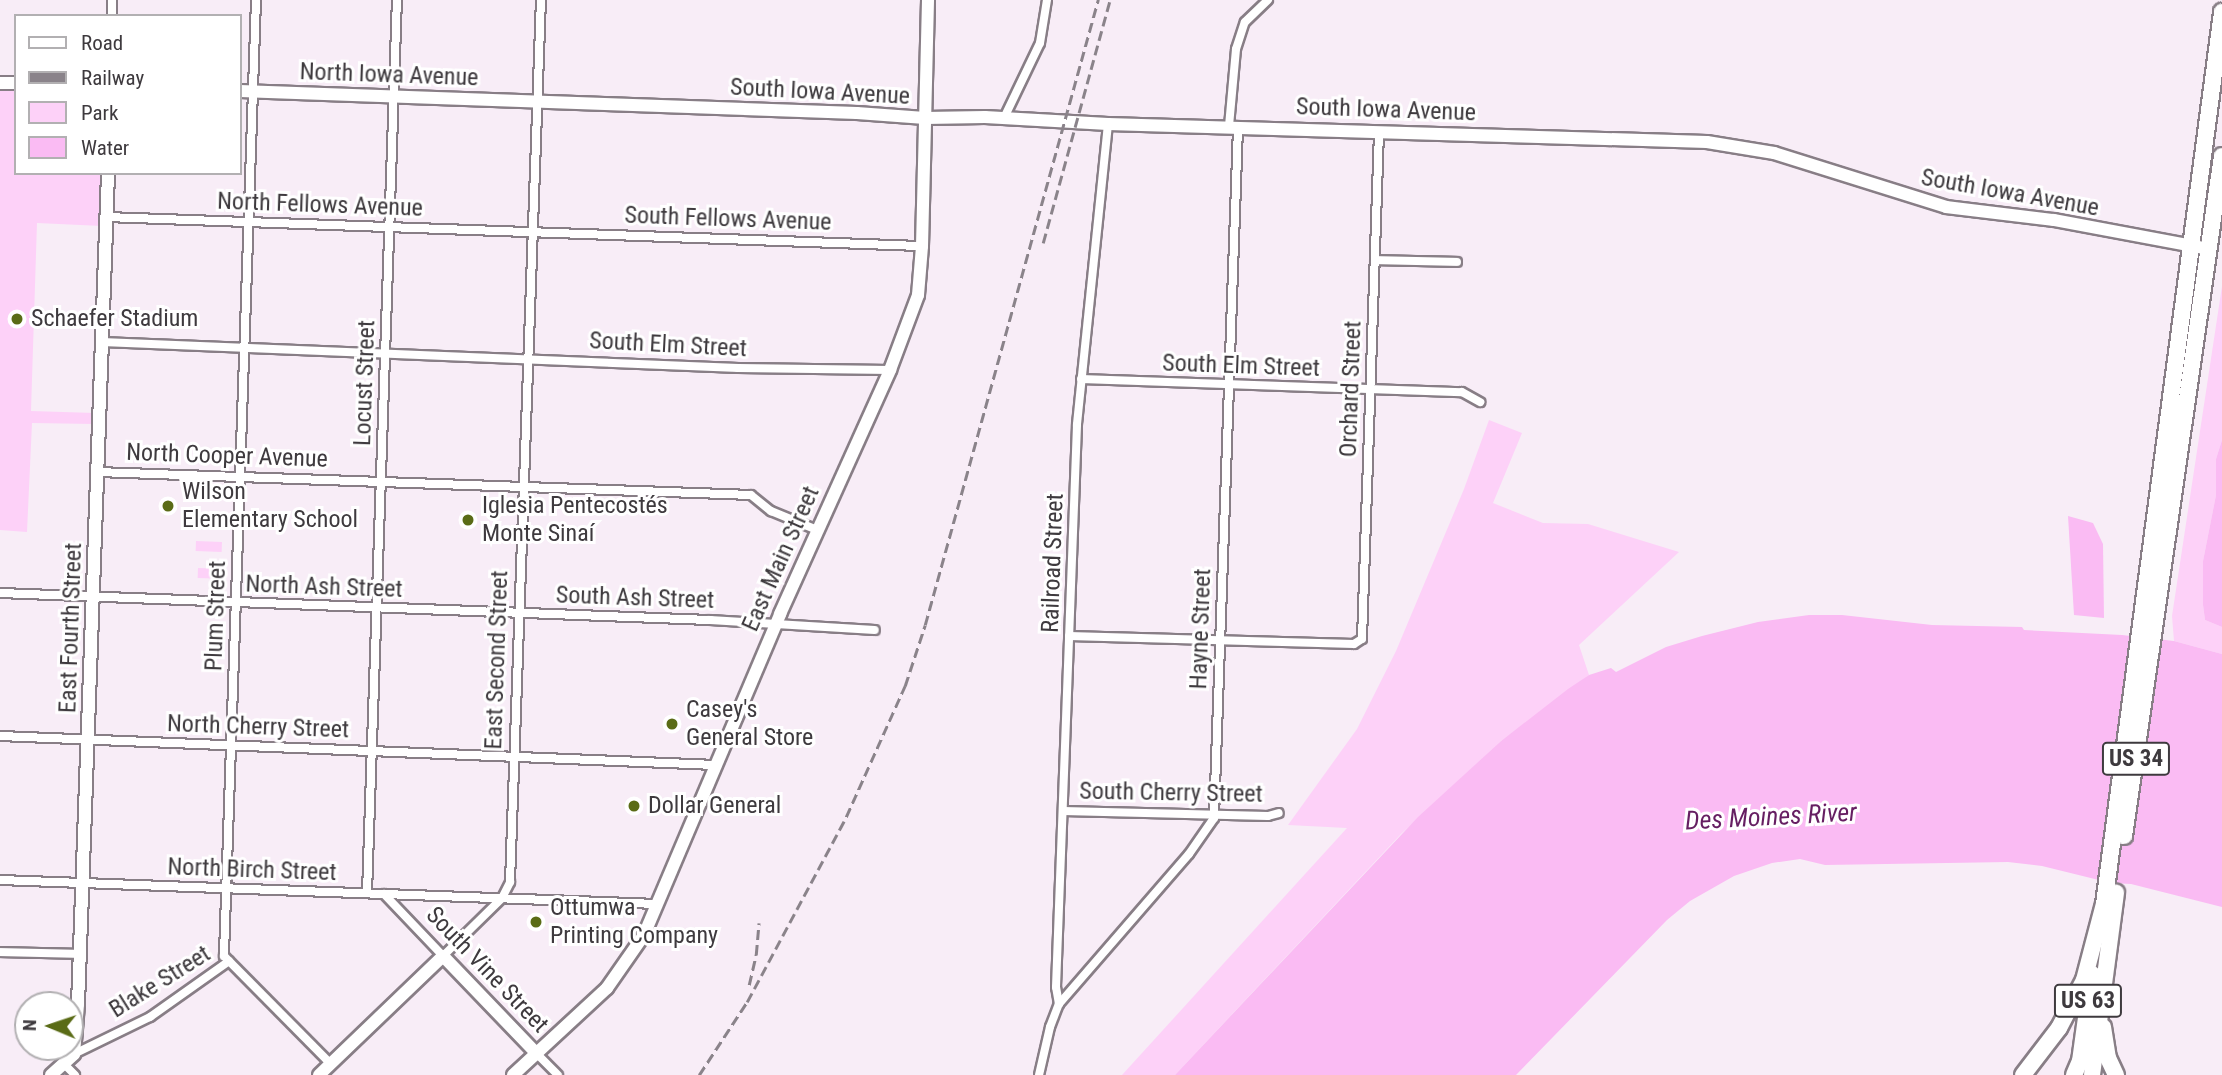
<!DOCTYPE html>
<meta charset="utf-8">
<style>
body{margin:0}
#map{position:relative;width:2222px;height:1075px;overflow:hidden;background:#f8edf7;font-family:"Roboto Condensed",sans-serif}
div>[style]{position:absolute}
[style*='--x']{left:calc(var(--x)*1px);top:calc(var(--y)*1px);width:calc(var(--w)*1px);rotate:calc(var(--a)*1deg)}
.green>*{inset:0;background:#fdd1f8;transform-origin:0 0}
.water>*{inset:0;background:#fabbf3}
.roads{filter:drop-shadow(2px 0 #887e86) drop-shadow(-2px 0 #887e86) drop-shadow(0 2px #887e86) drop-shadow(0 -2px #887e86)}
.street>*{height:8px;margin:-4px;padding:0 4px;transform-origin:4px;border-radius:4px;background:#fff}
.secondary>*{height:12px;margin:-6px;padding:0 6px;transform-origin:6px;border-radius:6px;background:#fff}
.highway>*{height:16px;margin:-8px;padding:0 8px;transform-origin:8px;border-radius:8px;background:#fff}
.rail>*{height:2.5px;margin-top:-1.25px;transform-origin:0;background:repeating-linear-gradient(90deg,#8a838a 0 10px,transparent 0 15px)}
.dots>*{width:19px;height:19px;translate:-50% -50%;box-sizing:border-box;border:4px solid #fff;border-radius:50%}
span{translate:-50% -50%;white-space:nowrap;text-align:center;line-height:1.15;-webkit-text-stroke:6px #fff;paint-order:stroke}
.shield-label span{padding:2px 5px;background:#fff;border:2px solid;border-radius:5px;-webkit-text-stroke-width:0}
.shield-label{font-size:23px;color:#3e3a3e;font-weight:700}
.street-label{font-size:24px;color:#3e3a3e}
.poi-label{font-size:24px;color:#3e3a3e}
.left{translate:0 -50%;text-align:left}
.water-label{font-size:26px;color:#661e62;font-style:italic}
.legend{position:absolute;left:14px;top:14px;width:228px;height:161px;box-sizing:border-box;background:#fff;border:2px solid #b2b0b2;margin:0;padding:9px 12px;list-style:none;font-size:21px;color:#3e3a3e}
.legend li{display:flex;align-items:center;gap:14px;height:35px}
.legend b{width:35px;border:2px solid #b2b0b2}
.north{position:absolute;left:14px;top:991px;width:70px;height:70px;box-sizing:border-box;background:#fff;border:2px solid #b2b0b2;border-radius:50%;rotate:272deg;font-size:19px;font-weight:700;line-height:28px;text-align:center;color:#3e3a3e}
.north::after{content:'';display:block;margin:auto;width:24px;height:32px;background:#5a6b16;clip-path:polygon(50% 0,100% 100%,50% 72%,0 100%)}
</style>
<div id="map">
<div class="green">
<i style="clip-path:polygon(0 89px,16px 90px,16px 173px,104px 173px,102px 226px,37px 223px,31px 411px,95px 413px,94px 424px,32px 423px,27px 532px,0 530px)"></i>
<i style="clip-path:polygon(2222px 286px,2222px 440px,2216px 459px,2216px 495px,2203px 561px,2203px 605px,2205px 620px,2222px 627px,2222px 654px,2174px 641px,2172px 616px)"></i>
<i style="clip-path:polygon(1489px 420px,1522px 433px,1493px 503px,1543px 523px,1588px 524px,1679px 552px,1579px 645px,1589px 675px,1501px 741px,1401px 834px,1175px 1075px,1122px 1075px,1347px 828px,1288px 825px,1357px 729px,1396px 651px,1464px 489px)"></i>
<i style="left:196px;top:541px;width:26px;height:10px;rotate:2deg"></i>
<i style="left:198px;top:568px;width:23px;height:10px;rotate:2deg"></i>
</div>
<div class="water">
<i style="clip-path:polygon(2222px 440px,2222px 627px,2205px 620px,2203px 605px,2203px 561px,2216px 495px,2216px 459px)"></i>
<i style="clip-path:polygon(2068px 516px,2093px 523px,2103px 544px,2104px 618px,2074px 615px)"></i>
<i style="clip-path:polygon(1809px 615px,1842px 615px,1932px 625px,2022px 627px,2024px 630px,2122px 635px,2174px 641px,2222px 654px,2222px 907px,2131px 884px,2111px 883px,2042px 866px,2008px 862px,1825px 865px,1800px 859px,1772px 863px,1734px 876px,1690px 901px,1667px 920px,1516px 1075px,1175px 1075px,1418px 817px,1501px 741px,1568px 689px,1589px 675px,1611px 668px,1616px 672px,1666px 647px,1702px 636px,1758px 622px)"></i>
</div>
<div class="roads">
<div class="street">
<i style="--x:112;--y:0;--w:16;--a:90"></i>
<i style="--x:256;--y:0;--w:957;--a:91.92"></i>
<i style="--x:224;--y:956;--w:152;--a:45.3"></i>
<i style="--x:1004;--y:118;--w:83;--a:-64.4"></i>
<i style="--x:1040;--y:43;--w:44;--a:-80.8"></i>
<i style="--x:1229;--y:126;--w:77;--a:-84.8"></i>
<i style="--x:1236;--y:49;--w:28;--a:-72"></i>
<i style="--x:1245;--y:22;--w:32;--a:-44"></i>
<i style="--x:106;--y:217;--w:817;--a:2.04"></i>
<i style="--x:1375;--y:260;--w:82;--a:1.4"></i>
<i style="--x:102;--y:342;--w:637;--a:2.34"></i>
<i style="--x:738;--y:368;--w:152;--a:0.8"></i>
<i style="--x:1081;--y:379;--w:381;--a:2"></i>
<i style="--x:1462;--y:392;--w:21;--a:29"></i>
<i style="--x:97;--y:472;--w:654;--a:2.01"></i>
<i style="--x:751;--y:495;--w:26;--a:39"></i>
<i style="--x:771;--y:511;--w:50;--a:22.4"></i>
<i style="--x:0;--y:593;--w:711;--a:2.18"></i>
<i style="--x:710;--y:620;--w:165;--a:3.5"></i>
<i style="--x:1069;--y:636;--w:285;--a:1.6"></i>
<i style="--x:1354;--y:644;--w:9;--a:-32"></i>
<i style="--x:1362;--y:639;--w:508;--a:-88.08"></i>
<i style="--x:0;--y:736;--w:718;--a:2.32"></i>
<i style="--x:1063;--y:811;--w:205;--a:1.4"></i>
<i style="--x:1268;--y:816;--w:11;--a:-15"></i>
<i style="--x:0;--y:880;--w:658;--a:2.09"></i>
<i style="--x:367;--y:893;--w:894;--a:-88.08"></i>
<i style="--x:384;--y:894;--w:86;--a:46.4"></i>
<i style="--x:443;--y:956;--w:83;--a:-44.5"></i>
<i style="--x:502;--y:898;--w:18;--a:-63"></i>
<i style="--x:510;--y:882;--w:883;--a:-87.99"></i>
<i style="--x:0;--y:952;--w:80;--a:1.4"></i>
<i style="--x:1059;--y:1004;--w:17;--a:-100"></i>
<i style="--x:1056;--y:987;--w:563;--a:-87.86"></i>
<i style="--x:1077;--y:424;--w:302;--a:-84.1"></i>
<i style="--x:536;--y:1053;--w:31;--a:45"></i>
<i style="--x:74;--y:1054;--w:85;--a:-26"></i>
<i style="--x:150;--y:1017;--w:97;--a:-35.3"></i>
<i style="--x:63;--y:1063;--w:17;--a:45"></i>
<i style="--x:1039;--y:1075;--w:49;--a:-77.1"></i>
<i style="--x:1050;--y:1027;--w:25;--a:-69"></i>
<i style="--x:1059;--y:1004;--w:198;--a:-49.1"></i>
<i style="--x:1189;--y:854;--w:44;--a:-55.2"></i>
<i style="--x:1214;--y:818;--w:692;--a:-88.01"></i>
</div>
<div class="secondary">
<i style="--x:0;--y:83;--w:16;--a:0"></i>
<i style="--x:240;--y:91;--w:617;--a:2.04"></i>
<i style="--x:857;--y:113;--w:68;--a:4.2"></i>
<i style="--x:925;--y:118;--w:60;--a:-1"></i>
<i style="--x:985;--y:117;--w:123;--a:3.3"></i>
<i style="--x:1108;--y:124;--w:599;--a:1.72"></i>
<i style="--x:1707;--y:142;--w:68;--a:9.3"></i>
<i style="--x:1774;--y:153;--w:180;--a:17.4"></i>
<i style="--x:1946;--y:207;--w:109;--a:6.9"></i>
<i style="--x:2054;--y:220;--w:158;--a:10.6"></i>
<i style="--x:51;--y:1075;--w:31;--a:-42"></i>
<i style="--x:74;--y:1054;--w:50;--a:-85.4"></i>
<i style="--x:78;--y:1004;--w:832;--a:-87.93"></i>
<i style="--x:319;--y:1075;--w:172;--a:-43.8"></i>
<i style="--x:443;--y:956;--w:134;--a:46.2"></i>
<i style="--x:513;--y:1075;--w:128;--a:-42.8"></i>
<i style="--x:607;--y:988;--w:65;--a:-55.1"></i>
<i style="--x:644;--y:935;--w:349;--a:-67"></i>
<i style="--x:780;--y:614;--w:268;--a:-65.7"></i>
<i style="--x:890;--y:370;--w:80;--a:-69.5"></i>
<i style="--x:918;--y:295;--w:49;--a:-85.3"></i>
<i style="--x:922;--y:246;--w:246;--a:-88.6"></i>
</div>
<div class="highway">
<i style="--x:2124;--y:836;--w:687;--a:-81.8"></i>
<i style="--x:2103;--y:1027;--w:31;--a:81"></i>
<i style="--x:2108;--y:1058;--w:19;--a:65"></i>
<i style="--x:2023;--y:1075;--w:59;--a:-52.5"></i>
<i style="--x:2059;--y:1028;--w:54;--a:-62.5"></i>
<i style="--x:2084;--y:980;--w:79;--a:-75.3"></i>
<i style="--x:2104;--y:904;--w:900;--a:-82.46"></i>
<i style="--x:2074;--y:1075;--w:15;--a:-67"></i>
<i style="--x:2080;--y:1061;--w:88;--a:-82.1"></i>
<i style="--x:2092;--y:1075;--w:184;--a:-82.5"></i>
</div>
</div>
<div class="rail">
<i style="--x:1043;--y:243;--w:252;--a:-74.6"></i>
<i style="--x:749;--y:985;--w:31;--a:-77"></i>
<i style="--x:756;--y:955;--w:32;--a:-85"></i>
<i style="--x:699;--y:1075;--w:87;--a:-56.7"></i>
<i style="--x:747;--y:1002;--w:210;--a:-61.8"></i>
<i style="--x:846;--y:817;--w:144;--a:-65.8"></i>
<i style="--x:905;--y:686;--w:64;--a:-71.8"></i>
<i style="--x:925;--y:625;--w:649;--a:-74.53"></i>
</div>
<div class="dots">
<i style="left:17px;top:319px;background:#5a6b16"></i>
<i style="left:168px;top:506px;background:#5a6b16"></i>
<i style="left:468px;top:520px;background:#5a6b16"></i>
<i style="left:672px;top:724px;background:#5a6b16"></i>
<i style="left:634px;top:806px;background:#5a6b16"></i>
<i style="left:536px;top:922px;background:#5a6b16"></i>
</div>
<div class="shield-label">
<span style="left:2136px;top:759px">US 34</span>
<span style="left:2088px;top:1001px">US 63</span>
</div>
<div class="street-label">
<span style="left:389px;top:75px;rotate:2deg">North Iowa Avenue</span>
<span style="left:820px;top:92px;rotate:3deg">South Iowa Avenue</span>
<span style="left:1386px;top:110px;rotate:2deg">South Iowa Avenue</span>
<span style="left:2010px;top:193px;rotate:10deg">South Iowa Avenue</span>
<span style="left:320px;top:205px;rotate:2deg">North Fellows Avenue</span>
<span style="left:728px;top:219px;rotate:2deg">South Fellows Avenue</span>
<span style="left:668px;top:345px;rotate:3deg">South Elm Street</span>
<span style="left:1241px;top:366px;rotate:2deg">South Elm Street</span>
<span style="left:365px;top:383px;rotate:-88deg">Locust Street</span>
<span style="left:1351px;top:389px;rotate:-88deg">Orchard Street</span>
<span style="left:227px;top:456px;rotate:2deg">North Cooper Avenue</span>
<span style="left:781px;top:559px;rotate:-66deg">East Main Street</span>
<span style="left:1053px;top:563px;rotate:-88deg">Railroad Street</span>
<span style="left:324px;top:587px;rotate:2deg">North Ash Street</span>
<span style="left:635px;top:598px;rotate:2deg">South Ash Street</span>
<span style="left:216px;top:616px;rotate:-88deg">Plum Street</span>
<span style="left:71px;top:628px;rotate:-88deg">East Fourth Street</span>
<span style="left:1201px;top:629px;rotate:-88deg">Hayne Street</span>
<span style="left:497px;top:660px;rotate:-88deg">East Second Street</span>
<span style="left:258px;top:727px;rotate:2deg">North Cherry Street</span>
<span style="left:1171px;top:793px;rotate:1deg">South Cherry Street</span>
<span style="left:252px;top:870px;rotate:2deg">North Birch Street</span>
<span style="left:487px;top:970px;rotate:46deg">South Vine Street</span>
<span style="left:160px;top:982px;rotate:-32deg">Blake Street</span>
</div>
<div class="poi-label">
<span class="left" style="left:31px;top:319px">Schaefer Stadium</span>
<span class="left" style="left:182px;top:506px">Wilson<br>Elementary School</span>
<span class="left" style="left:482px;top:520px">Iglesia Pentecostés<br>Monte Sinaí</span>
<span class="left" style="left:686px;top:724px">Casey's<br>General Store</span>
<span class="left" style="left:648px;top:806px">Dollar General</span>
<span class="left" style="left:550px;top:922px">Ottumwa<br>Printing Company</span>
</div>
<div class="water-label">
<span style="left:1771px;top:817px;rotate:-3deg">Des Moines River</span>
</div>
<ul class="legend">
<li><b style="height:9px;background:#fff"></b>Road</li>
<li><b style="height:9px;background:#8a838a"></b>Railway</li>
<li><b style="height:19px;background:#fdd1f8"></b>Park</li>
<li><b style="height:19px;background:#fabbf3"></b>Water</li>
</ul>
<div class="north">N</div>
</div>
